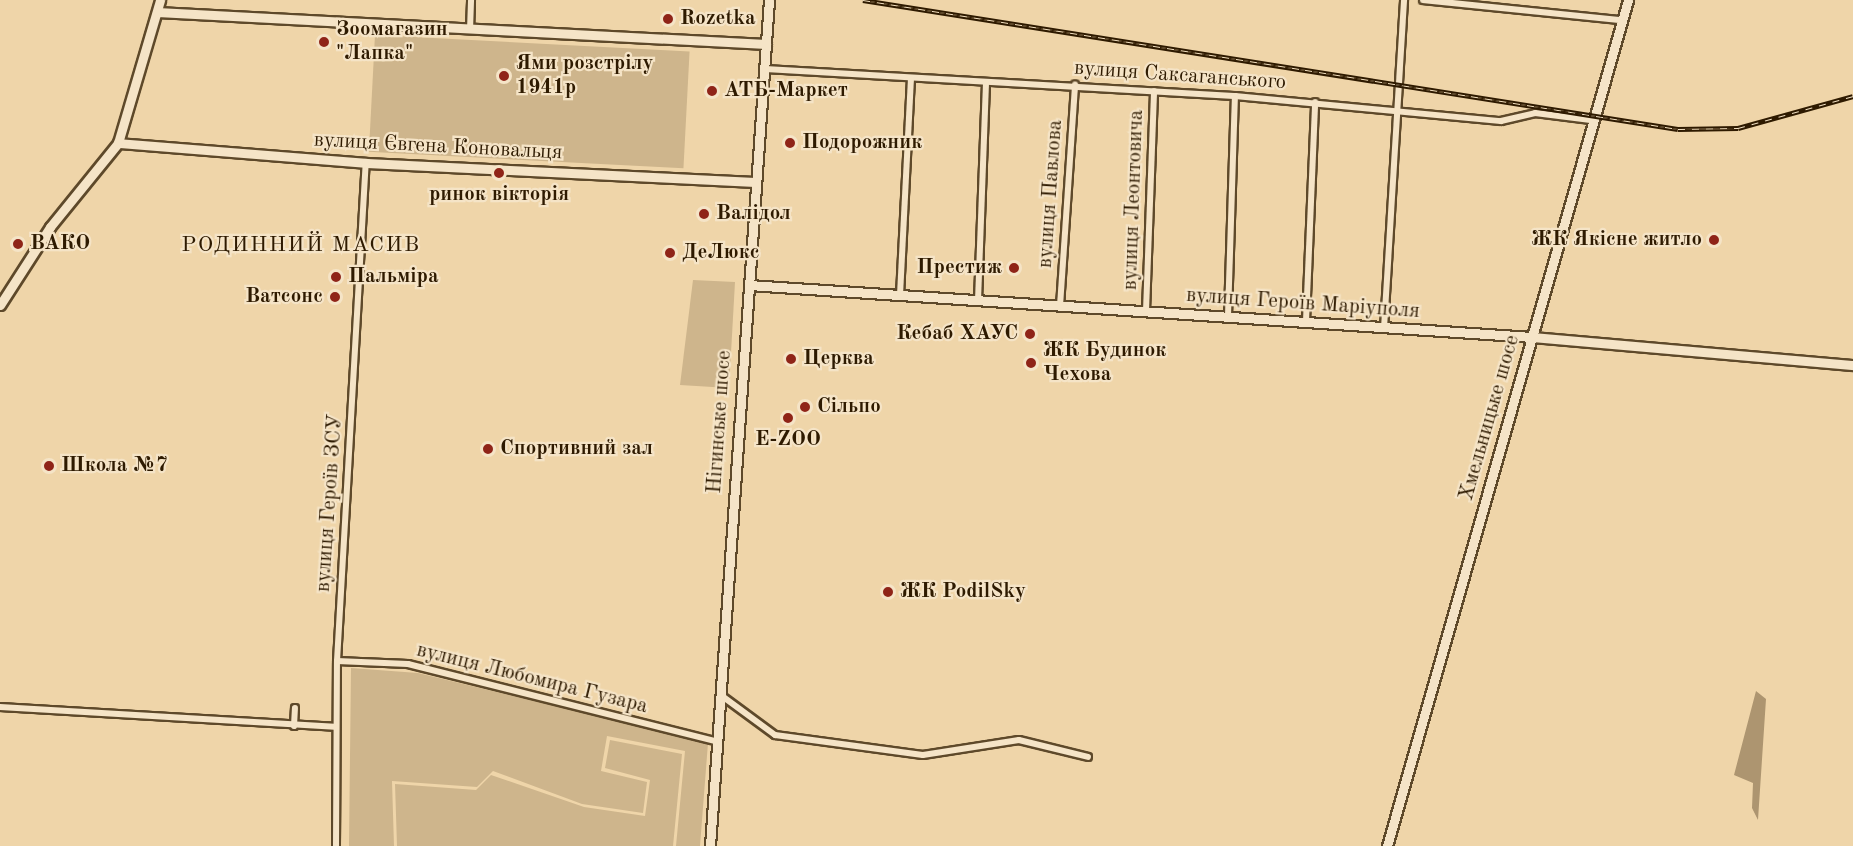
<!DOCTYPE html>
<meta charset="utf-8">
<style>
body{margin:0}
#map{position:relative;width:1853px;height:846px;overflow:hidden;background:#efd5a9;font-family:"Old Standard TT",serif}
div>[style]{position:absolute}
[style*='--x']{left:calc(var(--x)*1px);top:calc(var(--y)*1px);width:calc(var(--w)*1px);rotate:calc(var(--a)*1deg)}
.green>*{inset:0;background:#ceb58c;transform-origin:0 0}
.water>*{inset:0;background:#ad9570}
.roads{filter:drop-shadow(2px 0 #5e492a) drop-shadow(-2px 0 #5e492a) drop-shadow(0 2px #5e492a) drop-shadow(0 -2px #5e492a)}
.street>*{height:6px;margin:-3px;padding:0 3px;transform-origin:3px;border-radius:3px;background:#f5e4c7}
.secondary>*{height:9px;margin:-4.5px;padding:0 4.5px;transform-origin:4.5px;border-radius:4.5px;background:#f5e4c7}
.rail>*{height:4.5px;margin-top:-2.25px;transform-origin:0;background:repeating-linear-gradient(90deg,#f5e4c7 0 7px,#2e1a00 0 14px);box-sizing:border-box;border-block:2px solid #2e1a00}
.dots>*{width:16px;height:16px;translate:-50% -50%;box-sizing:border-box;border:3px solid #f5e4c7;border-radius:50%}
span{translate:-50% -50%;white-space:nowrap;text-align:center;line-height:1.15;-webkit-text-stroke:4.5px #f5e4c7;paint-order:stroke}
.poi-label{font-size:21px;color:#2e1a00;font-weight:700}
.left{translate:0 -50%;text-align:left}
.right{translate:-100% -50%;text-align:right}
.street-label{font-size:21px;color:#2e1a00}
.neighbourhood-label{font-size:22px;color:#2e1a00;letter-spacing:1.5px}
</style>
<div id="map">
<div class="green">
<i style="left:375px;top:35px;width:315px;height:117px;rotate:3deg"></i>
<i style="clip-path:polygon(693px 280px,735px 282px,729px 388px,680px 385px)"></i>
<i style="clip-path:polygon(351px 668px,418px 673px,708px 743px,700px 846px,676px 846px,685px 751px,607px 736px,601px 771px,647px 782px,643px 813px,582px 804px,493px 771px,477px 787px,392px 781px,394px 846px,349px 846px)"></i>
<i style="clip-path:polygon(610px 740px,682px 754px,673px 846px,397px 846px,395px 784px,476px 790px,491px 775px,584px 807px,645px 816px,650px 780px,605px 768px)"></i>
</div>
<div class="water">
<i style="clip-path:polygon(1756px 691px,1766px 699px,1758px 820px,1752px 808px,1753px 783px,1734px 775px)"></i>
</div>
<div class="roads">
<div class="street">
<i style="--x:1423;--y:0;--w:199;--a:5.8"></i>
<i style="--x:470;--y:30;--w:30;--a:-88"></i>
<i style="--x:764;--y:69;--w:472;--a:3.3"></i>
<i style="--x:1235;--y:96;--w:267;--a:5.4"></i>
<i style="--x:1501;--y:121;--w:35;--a:-13"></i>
<i style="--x:1535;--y:113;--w:56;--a:7.1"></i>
<i style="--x:900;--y:295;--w:216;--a:-87.1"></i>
<i style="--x:978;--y:301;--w:218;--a:-87.9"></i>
<i style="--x:1060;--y:306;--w:222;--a:-86.1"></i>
<i style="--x:1146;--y:311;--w:220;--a:-87.9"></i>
<i style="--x:1228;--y:316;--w:220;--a:-88.2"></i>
<i style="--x:1306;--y:321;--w:219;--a:-87.6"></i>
<i style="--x:1384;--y:328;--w:329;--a:-86.5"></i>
<i style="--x:337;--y:661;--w:71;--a:2.4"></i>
<i style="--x:408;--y:664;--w:320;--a:14.1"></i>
<i style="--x:722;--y:696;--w:66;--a:36.3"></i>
<i style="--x:775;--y:735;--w:149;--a:7.7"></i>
<i style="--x:923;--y:755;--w:97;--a:-8.9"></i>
<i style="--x:1019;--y:740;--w:71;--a:13.8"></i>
<i style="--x:0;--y:707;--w:335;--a:3.4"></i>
<i style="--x:294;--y:726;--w:18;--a:-87"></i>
<i style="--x:336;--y:846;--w:185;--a:-89.7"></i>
<i style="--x:337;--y:661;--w:499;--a:-86.7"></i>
</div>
<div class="secondary">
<i style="--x:157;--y:12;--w:610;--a:3.01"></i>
<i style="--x:118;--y:143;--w:249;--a:4.6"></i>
<i style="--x:366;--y:163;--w:390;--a:2.8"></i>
<i style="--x:749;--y:285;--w:784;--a:3.8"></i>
<i style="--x:1531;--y:337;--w:323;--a:5"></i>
<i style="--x:0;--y:305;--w:93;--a:-57.3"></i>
<i style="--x:50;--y:227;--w:108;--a:-51"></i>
<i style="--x:118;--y:143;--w:149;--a:-73.6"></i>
<i style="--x:710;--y:846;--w:848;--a:-86.01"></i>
<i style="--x:1387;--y:846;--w:880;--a:-74.1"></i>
</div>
</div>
<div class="rail">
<i style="--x:863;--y:0;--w:825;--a:8.99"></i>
<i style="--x:1678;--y:129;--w:60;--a:-1"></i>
<i style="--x:1738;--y:128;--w:119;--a:-15.5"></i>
</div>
<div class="dots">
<i style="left:668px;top:19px;background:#8f2418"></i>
<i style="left:324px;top:42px;background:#8f2418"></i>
<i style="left:504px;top:76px;background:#8f2418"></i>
<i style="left:712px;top:91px;background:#8f2418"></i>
<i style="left:790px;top:143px;background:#8f2418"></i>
<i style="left:499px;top:173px;background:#8f2418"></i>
<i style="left:704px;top:214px;background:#8f2418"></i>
<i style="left:1714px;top:240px;background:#8f2418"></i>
<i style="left:18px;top:244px;background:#8f2418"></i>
<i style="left:670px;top:253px;background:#8f2418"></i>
<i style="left:1014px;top:268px;background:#8f2418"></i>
<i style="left:336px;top:277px;background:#8f2418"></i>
<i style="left:335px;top:297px;background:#8f2418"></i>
<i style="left:1030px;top:334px;background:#8f2418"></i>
<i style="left:791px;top:359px;background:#8f2418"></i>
<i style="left:1031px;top:363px;background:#8f2418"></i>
<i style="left:805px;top:407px;background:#8f2418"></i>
<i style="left:788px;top:418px;background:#8f2418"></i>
<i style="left:488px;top:449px;background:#8f2418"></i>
<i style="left:49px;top:466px;background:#8f2418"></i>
<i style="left:888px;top:592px;background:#8f2418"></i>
</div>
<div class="poi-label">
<span class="left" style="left:680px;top:19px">Rozetka</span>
<span class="left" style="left:336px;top:42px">Зоомагазин<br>"Лапка"</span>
<span class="left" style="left:516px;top:76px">Ями розстрілу<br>1941р</span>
<span class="left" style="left:724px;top:91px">АТБ-Маркет</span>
<span class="left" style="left:802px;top:143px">Подорожник</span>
<span style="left:499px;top:195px">ринок вікторія</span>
<span class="left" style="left:716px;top:214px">Валідол</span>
<span class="right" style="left:1702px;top:240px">ЖК Якісне житло</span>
<span class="left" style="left:30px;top:244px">ВАКО</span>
<span class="left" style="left:682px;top:253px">ДеЛюкс</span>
<span class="right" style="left:1002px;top:268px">Престиж</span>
<span class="left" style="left:348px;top:277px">Пальміра</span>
<span class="right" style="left:323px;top:297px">Ватсонс</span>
<span class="right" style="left:1018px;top:334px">Кебаб ХАУС</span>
<span class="left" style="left:1043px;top:363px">ЖК Будинок<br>Чехова</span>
<span class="left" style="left:803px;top:359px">Церква</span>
<span class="left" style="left:817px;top:407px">Сільпо</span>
<span style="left:788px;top:440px">E-ZOO</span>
<span class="left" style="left:500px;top:449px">Спортивний зал</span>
<span class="left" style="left:61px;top:466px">Школа №7</span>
<span class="left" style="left:900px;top:592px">ЖК PodilSky</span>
</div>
<div class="street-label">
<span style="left:1180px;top:76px;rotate:4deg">вулиця Саксаганського</span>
<span style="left:438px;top:147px;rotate:3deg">вулиця Євгена Коновальця</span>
<span style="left:1051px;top:194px;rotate:-86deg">вулиця Павлова</span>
<span style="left:1134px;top:200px;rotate:-88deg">вулиця Леонтовича</span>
<span style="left:1303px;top:304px;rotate:4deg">вулиця Героїв Маріуполя</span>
<span style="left:1490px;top:418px;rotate:-74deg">Хмельницьке шосе</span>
<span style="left:720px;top:422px;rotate:-86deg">Нігинське шосе</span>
<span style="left:330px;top:503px;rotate:-86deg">вулиця Героїв ЗСУ</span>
<span style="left:532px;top:679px;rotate:14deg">вулиця Любомира Гузара</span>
</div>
<div class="neighbourhood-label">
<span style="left:301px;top:246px">РОДИННИЙ МАСИВ</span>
</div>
</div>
